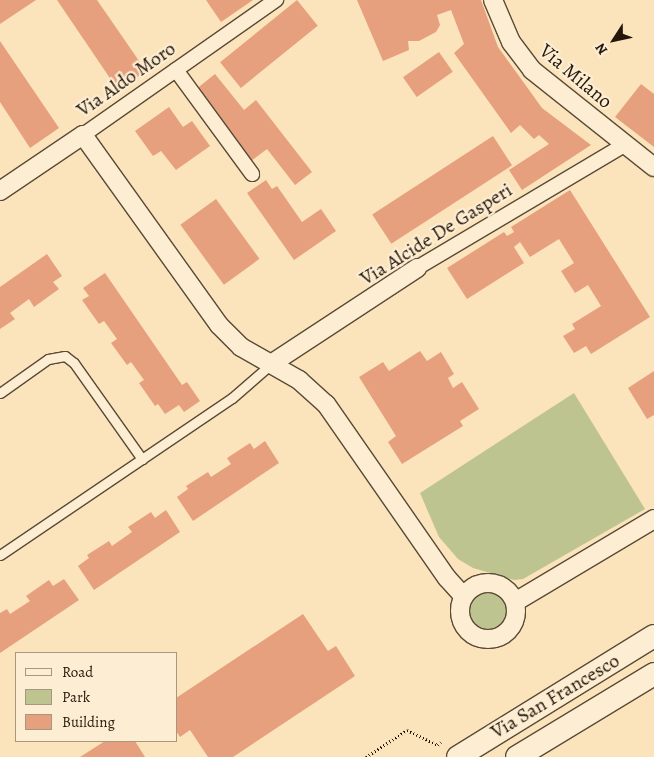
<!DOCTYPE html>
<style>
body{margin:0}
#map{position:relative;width:654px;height:757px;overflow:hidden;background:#fbe3bb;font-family:Alegreya,serif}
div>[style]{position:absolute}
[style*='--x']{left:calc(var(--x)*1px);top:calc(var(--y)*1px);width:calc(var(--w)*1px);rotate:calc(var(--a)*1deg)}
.green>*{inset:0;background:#bec490}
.round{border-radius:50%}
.building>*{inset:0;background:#e7a07e;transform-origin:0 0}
.path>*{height:3px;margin-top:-1.5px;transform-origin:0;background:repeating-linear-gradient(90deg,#24170a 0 1px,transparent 0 3.5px)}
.roads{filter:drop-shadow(1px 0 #5a4a36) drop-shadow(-1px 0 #5a4a36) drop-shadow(0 1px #5a4a36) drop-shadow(0 -1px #5a4a36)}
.service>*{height:9px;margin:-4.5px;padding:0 4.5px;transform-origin:4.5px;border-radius:4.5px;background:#fcedd3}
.pedestrian>*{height:14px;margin:-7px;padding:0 7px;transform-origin:7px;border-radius:7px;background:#fcedd3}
.minor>*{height:18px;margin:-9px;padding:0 9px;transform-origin:9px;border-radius:9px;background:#fcedd3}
.minor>.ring{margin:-9px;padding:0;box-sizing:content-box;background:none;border:18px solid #fcedd3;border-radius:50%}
.tertiary>*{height:22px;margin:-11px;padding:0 11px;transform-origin:11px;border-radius:11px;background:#fcedd3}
span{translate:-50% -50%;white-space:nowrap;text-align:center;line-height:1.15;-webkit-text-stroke:4.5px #fcedd3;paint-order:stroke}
.street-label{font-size:20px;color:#24170a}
.legend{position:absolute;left:15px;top:652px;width:162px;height:90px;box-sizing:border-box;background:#fcedd3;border:1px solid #a69783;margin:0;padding:6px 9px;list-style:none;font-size:15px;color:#24170a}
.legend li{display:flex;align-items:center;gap:10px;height:25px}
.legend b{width:25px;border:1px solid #a69783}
.north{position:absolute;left:589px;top:15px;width:50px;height:50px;-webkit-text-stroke:4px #fcedd3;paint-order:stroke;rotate:235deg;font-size:14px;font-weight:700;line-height:20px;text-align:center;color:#24170a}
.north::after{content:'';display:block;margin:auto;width:18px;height:22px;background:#24170a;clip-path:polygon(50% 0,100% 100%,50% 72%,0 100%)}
</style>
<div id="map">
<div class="green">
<i style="clip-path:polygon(574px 393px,645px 509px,523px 579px,514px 580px,473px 568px,458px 559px,439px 537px,420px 493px)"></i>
<i class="round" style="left:470px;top:593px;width:36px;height:36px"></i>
</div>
<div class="building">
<i style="clip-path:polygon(0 0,36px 0,0 24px)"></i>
<i style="clip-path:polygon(57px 0,97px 0,146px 71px,118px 90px)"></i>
<i style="clip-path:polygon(206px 0,253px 0,221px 22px)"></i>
<i style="left:297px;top:0;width:33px;height:99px;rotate:51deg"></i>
<i style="clip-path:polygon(357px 0,481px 0,498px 47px,542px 108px,591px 145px,522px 190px,509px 170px,549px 144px,539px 135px,534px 139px,520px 125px,511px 133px,454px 53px,464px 44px,451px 10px,437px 15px,440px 25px,436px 32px,419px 41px,408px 41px,409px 50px,383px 61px)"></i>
<i style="clip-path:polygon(0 41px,59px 128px,30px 148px,0 102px)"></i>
<i style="left:439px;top:52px;width:24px;height:44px;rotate:55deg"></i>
<i style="clip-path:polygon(215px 74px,244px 110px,256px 100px,312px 172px,295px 185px,267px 149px,251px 161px,195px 90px)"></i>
<i style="clip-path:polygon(641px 84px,654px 94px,654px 147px,615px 117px)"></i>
<i style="clip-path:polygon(169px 107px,183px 127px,192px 121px,210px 146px,176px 170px,161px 151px,153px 156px,135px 131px)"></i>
<i style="left:493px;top:136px;width:35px;height:144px;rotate:57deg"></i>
<i style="clip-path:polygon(266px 180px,272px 189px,277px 186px,302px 222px,321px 209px,336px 231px,294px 260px,247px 193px)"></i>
<i style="clip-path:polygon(570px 190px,650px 317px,591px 354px,586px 346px,574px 353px,563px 336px,575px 329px,572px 324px,601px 306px,588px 285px,575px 293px,561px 271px,574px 263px,559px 239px,530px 257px,520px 242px,514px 247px,524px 263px,467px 299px,447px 268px,504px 232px,507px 236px,514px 232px,511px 227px)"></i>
<i style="left:216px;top:199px;width:74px;height:44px;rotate:54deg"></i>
<i style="clip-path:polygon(47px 254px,62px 276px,53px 282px,59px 289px,34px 307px,29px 299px,10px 313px,15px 319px,0 329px,0 287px)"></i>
<i style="clip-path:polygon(105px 273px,182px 385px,187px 382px,200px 401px,184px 412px,179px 405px,165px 414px,158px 404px,155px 406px,139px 383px,144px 380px,131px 362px,127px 365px,111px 343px,117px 339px,104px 321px,99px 324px,82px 300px,89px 296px,83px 288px)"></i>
<i style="clip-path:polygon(420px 351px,427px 361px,441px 352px,454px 374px,448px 378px,453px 388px,462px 382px,479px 409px,460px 421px,463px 426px,402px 464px,388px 442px,396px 436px,359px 377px,383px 362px,389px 371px)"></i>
<i style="clip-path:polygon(654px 371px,654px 415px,647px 419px,628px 388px)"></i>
<i style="clip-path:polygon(265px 441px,279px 463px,193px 521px,177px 497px,188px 489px,186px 486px,208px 472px,211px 477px,231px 464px,227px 458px,250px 443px,254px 449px)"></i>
<i style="clip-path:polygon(166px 510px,180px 532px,94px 590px,78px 566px,89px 558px,87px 555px,109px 541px,112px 546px,132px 532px,128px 527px,151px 512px,155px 518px)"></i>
<i style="clip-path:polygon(64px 579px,79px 600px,0 653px,0 613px,7px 609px,10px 614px,30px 601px,26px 596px,49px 580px,53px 586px)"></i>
<i style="clip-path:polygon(303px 614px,328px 651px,336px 646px,355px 676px,233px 757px,208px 757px,190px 730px,180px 737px,176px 731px,176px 698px)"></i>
<i style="clip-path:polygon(105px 741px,135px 741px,145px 757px,80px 757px)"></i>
</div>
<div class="path">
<i style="--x:366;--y:757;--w:49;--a:-33.4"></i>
<i style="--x:407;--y:730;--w:34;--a:26"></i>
<i style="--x:438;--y:745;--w:4;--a:-45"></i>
</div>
<div class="roads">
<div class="service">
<i style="--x:0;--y:393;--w:59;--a:-35.3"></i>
<i style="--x:48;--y:359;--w:17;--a:-10"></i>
<i style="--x:65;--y:356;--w:11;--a:38"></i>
<i style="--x:74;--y:363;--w:118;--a:54.7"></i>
<i style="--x:0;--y:555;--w:280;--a:-34.1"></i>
<i style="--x:232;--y:398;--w:52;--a:-41.1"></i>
</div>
<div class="pedestrian">
<i style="--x:176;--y:70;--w:129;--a:53.8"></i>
<i style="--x:83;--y:135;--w:236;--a:-35"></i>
<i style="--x:417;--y:268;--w:243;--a:-30.7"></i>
</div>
<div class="minor">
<i style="--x:493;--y:0;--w:46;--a:66.8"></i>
<i style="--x:511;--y:42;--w:35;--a:53"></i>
<i style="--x:532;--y:70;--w:156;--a:38.5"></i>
<i style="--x:0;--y:191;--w:100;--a:-34"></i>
<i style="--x:83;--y:135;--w:234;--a:54.4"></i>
<i style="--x:219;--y:325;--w:31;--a:45"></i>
<i style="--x:241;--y:347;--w:67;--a:29.6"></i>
<i style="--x:299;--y:380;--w:36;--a:42"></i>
<i style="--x:326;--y:404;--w:212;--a:55.2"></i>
<i style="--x:447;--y:578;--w:24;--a:48"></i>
<i style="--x:271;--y:364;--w:175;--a:-33.3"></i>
<i class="ring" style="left:460px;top:583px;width:38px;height:38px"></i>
<i style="--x:515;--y:602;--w:162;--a:-30.8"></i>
</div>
<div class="tertiary">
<i style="--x:458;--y:757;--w:230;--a:-31.7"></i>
<i style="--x:517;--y:757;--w:160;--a:-31.2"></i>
</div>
</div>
<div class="street-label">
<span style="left:576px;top:76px;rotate:40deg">Via Milano</span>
<span style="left:126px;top:79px;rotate:-35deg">Via Aldo Moro</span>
<span style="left:436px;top:234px;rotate:-32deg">Via Alcide De Gasperi</span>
<span style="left:555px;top:696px;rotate:-31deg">Via San Francesco</span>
</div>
<ul class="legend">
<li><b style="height:6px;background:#fcedd3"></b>Road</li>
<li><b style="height:14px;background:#bec490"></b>Park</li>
<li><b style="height:14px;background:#e7a07e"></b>Building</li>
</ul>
<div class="north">N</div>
</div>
